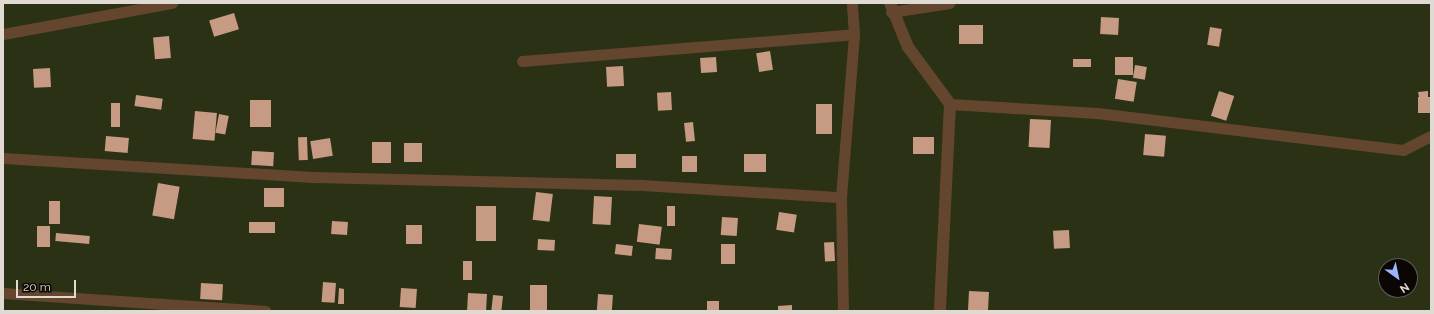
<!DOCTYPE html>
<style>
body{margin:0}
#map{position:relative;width:1434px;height:314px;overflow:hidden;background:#231910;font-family:Raleway,sans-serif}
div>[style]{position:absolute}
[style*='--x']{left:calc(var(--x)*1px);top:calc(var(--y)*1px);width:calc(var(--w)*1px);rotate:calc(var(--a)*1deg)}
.green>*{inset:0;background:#2b3114}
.building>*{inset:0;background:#c79a84;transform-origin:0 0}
.lane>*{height:11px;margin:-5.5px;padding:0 5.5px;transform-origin:5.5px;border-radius:5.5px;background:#64462e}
.street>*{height:12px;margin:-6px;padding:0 6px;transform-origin:6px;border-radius:6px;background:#64462e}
span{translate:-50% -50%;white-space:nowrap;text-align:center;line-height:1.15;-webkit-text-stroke:4px #090603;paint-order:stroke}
.frame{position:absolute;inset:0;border:4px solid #e1dad3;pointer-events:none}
.north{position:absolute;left:1378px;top:258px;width:40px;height:40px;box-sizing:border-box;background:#090603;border:1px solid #5f5b56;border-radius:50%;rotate:147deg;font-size:11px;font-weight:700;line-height:16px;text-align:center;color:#e1dad3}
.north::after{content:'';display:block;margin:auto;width:14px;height:18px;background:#9fb3fd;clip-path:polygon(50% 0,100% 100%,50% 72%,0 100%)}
.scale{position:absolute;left:16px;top:280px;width:60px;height:18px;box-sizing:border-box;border:2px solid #e1dad3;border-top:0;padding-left:5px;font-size:12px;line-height:14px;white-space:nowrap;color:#e1dad3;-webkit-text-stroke:3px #090603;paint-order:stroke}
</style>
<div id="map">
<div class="green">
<i style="clip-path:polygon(evenodd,3px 3px,1431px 3px,1431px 311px,3px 311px,3px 3px,1386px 266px,1410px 266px,1410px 290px,1386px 290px,1386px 266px)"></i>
</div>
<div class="building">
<i style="left:234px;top:13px;width:17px;height:26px;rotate:73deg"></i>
<i style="left:1101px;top:17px;width:18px;height:17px;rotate:3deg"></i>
<i style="left:959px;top:25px;width:24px;height:19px"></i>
<i style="left:1210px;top:27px;width:12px;height:18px;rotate:9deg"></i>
<i style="left:169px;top:36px;width:22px;height:16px;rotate:85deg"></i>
<i style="left:770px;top:51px;width:19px;height:14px;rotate:81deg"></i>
<i style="left:716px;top:57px;width:15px;height:16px;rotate:86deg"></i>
<i style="left:1115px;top:57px;width:18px;height:18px"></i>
<i style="left:1073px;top:59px;width:18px;height:8px"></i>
<i style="left:1135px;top:65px;width:12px;height:13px;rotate:9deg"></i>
<i style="left:623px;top:66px;width:20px;height:17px;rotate:87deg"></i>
<i style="left:50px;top:68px;width:19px;height:17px;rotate:87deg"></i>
<i style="left:1118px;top:79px;width:19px;height:20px;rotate:9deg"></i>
<i style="left:1219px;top:91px;width:16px;height:26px;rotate:18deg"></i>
<i style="clip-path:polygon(1428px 91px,1428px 97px,1419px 97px,1418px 92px)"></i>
<i style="left:671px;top:92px;width:18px;height:14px;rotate:87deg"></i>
<i style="left:136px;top:95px;width:27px;height:11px;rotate:8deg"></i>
<i style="left:1431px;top:97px;width:16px;height:13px;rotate:90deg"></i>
<i style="left:250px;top:100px;width:21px;height:27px"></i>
<i style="left:111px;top:103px;width:9px;height:24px"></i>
<i style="left:816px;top:104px;width:16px;height:30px"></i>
<i style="left:195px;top:111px;width:22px;height:28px;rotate:5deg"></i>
<i style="left:219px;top:114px;width:10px;height:19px;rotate:11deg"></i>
<i style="left:1030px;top:119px;width:21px;height:28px;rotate:3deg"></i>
<i style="left:693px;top:122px;width:19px;height:9px;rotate:84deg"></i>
<i style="left:1145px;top:134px;width:21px;height:21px;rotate:5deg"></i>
<i style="left:106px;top:136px;width:23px;height:15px;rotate:5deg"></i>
<i style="left:307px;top:137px;width:23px;height:9px;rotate:88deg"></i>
<i style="left:934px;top:137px;width:17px;height:21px;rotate:90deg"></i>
<i style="left:330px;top:138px;width:18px;height:20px;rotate:81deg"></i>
<i style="left:372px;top:142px;width:19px;height:21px"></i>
<i style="left:404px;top:143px;width:18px;height:19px"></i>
<i style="left:252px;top:151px;width:22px;height:14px;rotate:3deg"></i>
<i style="left:616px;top:154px;width:20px;height:14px"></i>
<i style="left:744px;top:154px;width:22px;height:18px"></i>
<i style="left:682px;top:156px;width:15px;height:16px"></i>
<i style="left:158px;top:183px;width:22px;height:33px;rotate:10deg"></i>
<i style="left:264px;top:188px;width:20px;height:19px"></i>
<i style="left:536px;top:192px;width:17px;height:28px;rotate:7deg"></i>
<i style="left:594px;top:196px;width:18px;height:28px;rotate:3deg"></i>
<i style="left:49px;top:201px;width:11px;height:23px"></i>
<i style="left:476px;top:206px;width:20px;height:35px"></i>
<i style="left:667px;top:206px;width:8px;height:20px"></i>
<i style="left:779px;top:212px;width:18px;height:18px;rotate:9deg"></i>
<i style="left:722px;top:217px;width:16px;height:18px;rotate:4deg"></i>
<i style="left:332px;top:221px;width:16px;height:13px;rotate:4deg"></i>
<i style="left:275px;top:222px;width:11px;height:26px;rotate:90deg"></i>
<i style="left:639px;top:224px;width:23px;height:18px;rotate:7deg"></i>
<i style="left:406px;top:225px;width:16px;height:19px"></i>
<i style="left:37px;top:226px;width:13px;height:21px"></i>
<i style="left:1069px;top:230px;width:18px;height:16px;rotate:87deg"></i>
<i style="left:56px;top:233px;width:34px;height:8px;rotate:5deg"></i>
<i style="left:538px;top:239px;width:17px;height:11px;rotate:3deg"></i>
<i style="left:834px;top:242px;width:19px;height:10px;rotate:87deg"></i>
<i style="left:616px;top:244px;width:17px;height:10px;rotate:7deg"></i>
<i style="left:721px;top:244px;width:14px;height:20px"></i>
<i style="left:656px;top:248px;width:16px;height:11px;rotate:4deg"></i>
<i style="left:463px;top:261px;width:9px;height:19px"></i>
<i style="left:323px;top:282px;width:13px;height:20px;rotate:4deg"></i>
<i style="left:201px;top:283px;width:22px;height:16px;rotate:3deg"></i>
<i style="left:530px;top:285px;width:17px;height:26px"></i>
<i style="clip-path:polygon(339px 288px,344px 289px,344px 304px,338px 304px)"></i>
<i style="left:401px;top:288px;width:16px;height:19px;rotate:4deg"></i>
<i style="left:969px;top:291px;width:20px;height:20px;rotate:3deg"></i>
<i style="left:468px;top:293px;width:19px;height:17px;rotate:3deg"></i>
<i style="left:598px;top:294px;width:15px;height:17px;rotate:4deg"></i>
<i style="left:493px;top:295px;width:10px;height:16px;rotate:6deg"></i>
<i style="left:707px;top:301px;width:12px;height:10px"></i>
<i style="clip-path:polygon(792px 305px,792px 311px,778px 311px,778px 306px)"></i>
</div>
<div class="lane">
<i style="--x:891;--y:12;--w:59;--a:-8.8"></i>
<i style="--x:3;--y:34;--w:172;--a:-10.4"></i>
<i style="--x:522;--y:61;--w:333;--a:-4.6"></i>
<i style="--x:950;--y:104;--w:147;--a:3.5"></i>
<i style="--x:1097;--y:113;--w:308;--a:6.9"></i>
<i style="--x:1403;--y:150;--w:31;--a:-27"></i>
<i style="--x:3;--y:158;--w:314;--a:3.5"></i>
<i style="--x:316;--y:177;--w:326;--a:1.4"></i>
<i style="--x:642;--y:185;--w:199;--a:3.5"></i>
<i style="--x:3;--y:293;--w:263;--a:3.9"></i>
<i style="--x:843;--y:311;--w:114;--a:-91"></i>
<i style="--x:841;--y:197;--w:164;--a:-85.4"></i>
<i style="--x:854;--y:34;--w:31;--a:-94"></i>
</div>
<div class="street">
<i style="--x:890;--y:3;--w:48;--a:67.8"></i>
<i style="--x:908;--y:47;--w:71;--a:53.6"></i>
<i style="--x:950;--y:104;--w:207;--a:92.8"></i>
</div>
<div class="frame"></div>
<div class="north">N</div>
<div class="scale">20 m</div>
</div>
